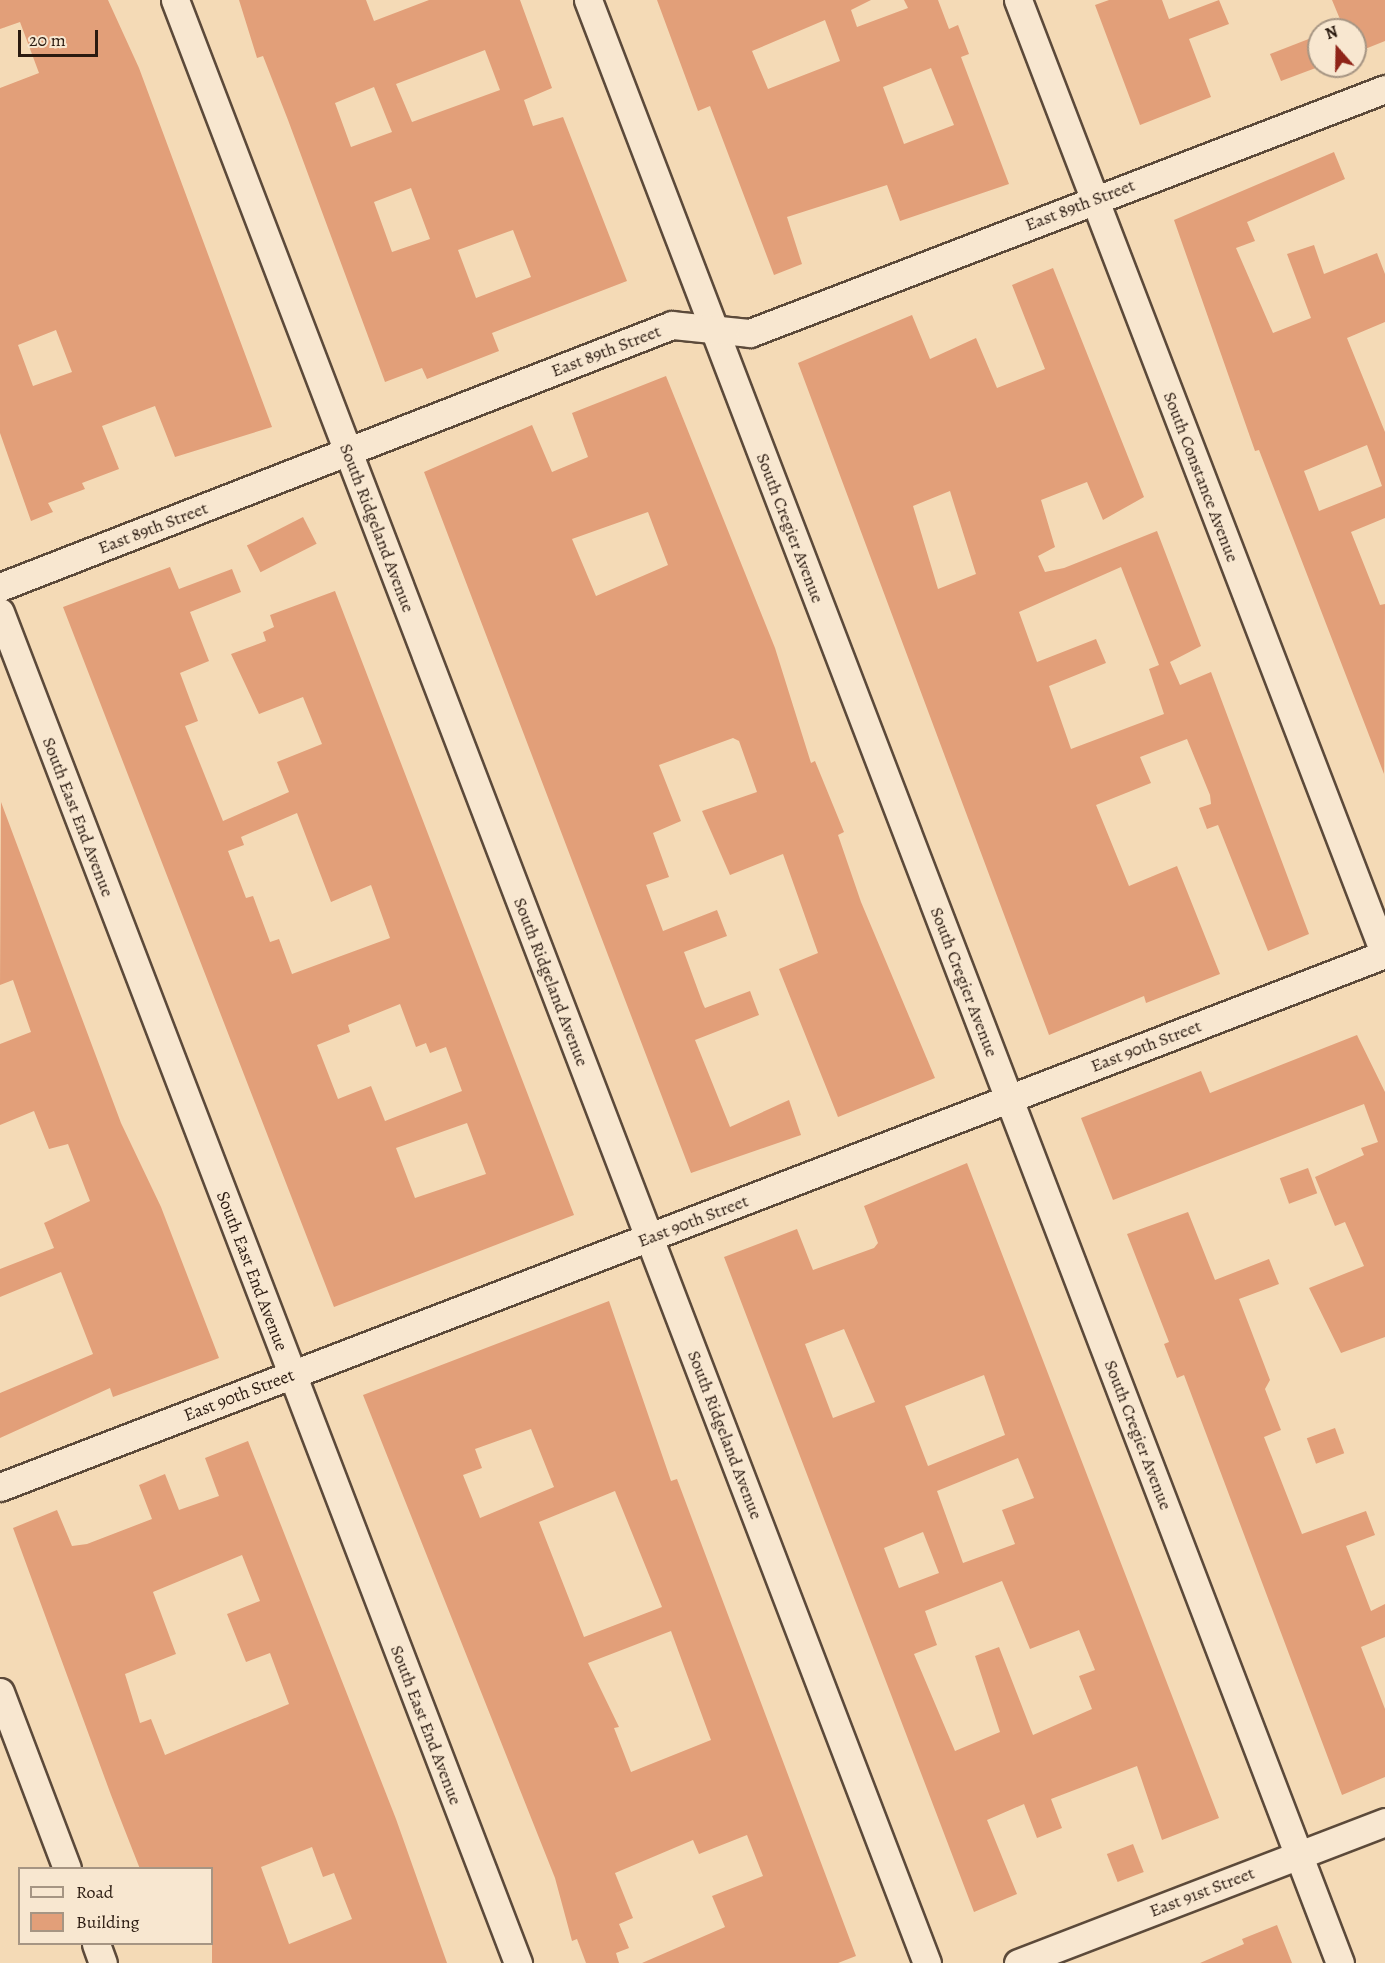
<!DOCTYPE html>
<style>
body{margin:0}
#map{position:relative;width:1385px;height:1963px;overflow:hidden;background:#f4dab6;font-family:Alegreya,serif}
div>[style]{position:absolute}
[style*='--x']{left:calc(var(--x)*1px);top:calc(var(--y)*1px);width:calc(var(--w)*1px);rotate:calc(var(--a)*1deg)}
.building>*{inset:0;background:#e29f79;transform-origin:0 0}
.roads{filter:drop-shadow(2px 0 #5c4a3a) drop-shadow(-2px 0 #5c4a3a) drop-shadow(0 2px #5c4a3a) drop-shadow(0 -2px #5c4a3a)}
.minor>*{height:27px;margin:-13.5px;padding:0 13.5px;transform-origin:13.5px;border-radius:13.5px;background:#f8e7d0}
span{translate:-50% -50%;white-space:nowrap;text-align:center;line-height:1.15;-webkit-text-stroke:4.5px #f8e7d0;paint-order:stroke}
.street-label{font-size:18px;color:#2a1a10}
.legend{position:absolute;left:18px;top:1867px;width:195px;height:78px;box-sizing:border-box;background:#f8e7d0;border:2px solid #a69583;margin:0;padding:8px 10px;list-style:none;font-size:18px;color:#2a1a10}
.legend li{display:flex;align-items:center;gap:12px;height:30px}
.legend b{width:30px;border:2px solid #a69583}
.north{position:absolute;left:1307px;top:18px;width:60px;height:60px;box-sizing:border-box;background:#f8e7d0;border:2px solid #a69583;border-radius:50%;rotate:340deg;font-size:16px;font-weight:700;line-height:24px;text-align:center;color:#2a1a10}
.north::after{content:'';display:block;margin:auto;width:21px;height:27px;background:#8f2418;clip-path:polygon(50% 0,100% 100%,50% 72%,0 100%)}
.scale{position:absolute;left:18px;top:30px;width:80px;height:27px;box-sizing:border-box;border:3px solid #2a1a10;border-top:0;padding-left:8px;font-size:18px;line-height:21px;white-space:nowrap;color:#2a1a10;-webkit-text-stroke:4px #f8e7d0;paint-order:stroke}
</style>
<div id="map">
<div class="building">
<i style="clip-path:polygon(evenodd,0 0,108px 0,139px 68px,272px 427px,175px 457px,155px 406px,102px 426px,119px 469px,82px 483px,85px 489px,48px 503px,53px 512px,31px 521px,0 433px,0 88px,39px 73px,20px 22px,0 29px,0 0,56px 330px,72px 372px,33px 386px,18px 345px,56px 330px)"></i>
<i style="clip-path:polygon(evenodd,239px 0,366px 0,374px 21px,429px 0,520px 0,552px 88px,524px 100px,533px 126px,563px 117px,627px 281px,492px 333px,499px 351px,427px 379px,422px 368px,385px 382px,288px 120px,263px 56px,257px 58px,239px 0,485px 50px,500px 90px,412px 122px,396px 84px,485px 50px,239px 0,374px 87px,392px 132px,351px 147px,335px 103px,374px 87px,239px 0,411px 188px,430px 239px,392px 252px,374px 202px,411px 188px,239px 0,513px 230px,531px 277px,476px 298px,458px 250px,513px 230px)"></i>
<i style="clip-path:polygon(evenodd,657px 0,871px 0,851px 10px,857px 27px,908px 8px,904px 0,938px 0,949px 29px,958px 25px,969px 54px,961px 57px,1009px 184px,900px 221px,887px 185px,787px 217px,802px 264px,774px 275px,710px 106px,698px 111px,657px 0,825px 20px,840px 61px,768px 89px,752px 51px,825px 20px,657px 0,931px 68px,954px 125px,904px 144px,883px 87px,931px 68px)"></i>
<i style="clip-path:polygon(1109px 0,1162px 0,1169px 19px,1219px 0,1229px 24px,1189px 39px,1211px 97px,1140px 125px,1095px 5px)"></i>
<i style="clip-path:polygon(1332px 0,1385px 0,1385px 41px,1355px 53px,1355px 30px,1328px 30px,1342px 24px)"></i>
<i style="clip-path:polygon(1319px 35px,1321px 66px,1281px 81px,1270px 54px)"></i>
<i style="clip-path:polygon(evenodd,1334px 152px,1345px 179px,1247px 222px,1255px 241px,1236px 248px,1273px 333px,1311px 318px,1287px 254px,1314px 245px,1324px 274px,1377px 253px,1385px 274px,1385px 322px,1347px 338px,1385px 432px,1385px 518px,1351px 532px,1380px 605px,1385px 604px,1384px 774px,1259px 450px,1255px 451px,1174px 220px,1334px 152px,1367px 445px,1382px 486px,1319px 511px,1304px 471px,1367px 445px)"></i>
<i style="clip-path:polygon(evenodd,1053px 268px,1144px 497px,1103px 520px,1087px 482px,1041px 500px,1055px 547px,1038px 556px,1045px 572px,1064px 568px,1157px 531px,1201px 646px,1170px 662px,1180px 685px,1211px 672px,1309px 934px,1268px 951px,1218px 825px,1207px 829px,1199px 808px,1211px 804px,1210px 795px,1187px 739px,1140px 757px,1151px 783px,1096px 805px,1129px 886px,1177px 866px,1220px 974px,1146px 1003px,1144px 996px,1049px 1035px,798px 363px,912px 315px,930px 359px,976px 338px,997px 388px,1045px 369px,1012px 285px,1053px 268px,950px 491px,976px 574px,938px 589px,913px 506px,950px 491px,1053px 268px,1121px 567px,1159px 665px,1149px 669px,1164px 714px,1071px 749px,1049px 686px,1106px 663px,1096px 639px,1037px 662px,1019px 612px,1121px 567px)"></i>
<i style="clip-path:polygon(evenodd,666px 376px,775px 648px,811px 763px,815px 761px,844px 832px,838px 835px,861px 902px,935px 1078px,838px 1117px,779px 969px,818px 953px,783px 854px,730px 875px,702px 811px,757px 792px,739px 741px,733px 738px,659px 765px,681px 821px,653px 833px,669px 877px,646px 885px,663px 931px,717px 910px,727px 936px,684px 952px,703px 1004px,705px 1008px,750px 991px,759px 1015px,695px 1040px,730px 1127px,789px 1100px,801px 1135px,691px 1173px,424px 472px,532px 425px,552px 472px,588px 457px,572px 413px,666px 376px,648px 512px,668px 565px,596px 596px,572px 539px,648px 512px)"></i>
<i style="left:303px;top:517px;width:30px;height:63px;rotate:63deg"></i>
<i style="clip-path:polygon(evenodd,170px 567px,179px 589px,232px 569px,241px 592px,190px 612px,209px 661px,180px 673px,198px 721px,185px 726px,223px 821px,289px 792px,277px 762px,322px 744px,303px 697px,259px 714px,231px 654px,266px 641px,263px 632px,274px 627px,270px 615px,335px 591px,574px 1215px,334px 1307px,63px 607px,170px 567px,297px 813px,331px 902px,371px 885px,390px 938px,292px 974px,279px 939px,270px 942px,253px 896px,246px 898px,228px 851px,244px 845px,241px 837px,297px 813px,170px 567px,400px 1004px,416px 1047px,426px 1043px,430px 1053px,446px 1047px,462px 1091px,385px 1121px,371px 1086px,338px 1099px,317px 1045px,350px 1032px,348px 1025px,400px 1004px,170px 567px,467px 1123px,486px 1174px,415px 1198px,396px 1148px,467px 1123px)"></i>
<i style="clip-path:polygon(1px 802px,121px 1123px,161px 1207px,219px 1358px,113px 1397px,110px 1388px,0 1438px,0 1393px,93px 1354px,61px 1272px,0 1297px,0 1269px,54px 1248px,44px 1223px,90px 1201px,68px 1144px,49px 1149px,34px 1111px,0 1125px,0 1044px,31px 1032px,13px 980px,0 985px)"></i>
<i style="clip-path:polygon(1357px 1035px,1385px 1092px,1385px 1337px,1341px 1353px,1309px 1288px,1364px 1266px,1345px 1222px,1335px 1226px,1315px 1177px,1364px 1155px,1361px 1148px,1378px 1142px,1364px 1104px,1113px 1200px,1081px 1118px,1201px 1071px,1210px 1093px)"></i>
<i style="clip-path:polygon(evenodd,967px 1163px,1219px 1818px,1162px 1840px,1137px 1766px,1051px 1799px,1062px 1828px,1037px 1838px,1024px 1804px,987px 1820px,1017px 1894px,974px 1912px,724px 1257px,797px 1229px,813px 1270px,874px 1248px,878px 1243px,864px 1206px,967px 1163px,844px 1329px,875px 1402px,833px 1418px,805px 1344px,844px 1329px,967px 1163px,984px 1375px,1005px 1435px,928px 1466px,905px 1406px,984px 1375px,967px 1163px,1018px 1458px,1034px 1498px,1002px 1510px,1015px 1544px,963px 1563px,937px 1491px,1018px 1458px,967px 1163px,923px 1532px,939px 1573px,899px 1588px,884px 1548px,923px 1532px,967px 1163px,1002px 1581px,1030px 1649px,1079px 1630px,1095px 1670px,1079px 1676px,1092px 1709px,1033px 1735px,999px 1647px,975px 1656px,1000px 1732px,955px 1751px,914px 1654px,937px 1645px,925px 1611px,1002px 1581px)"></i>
<i style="left:1308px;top:1168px;width:27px;height:30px;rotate:70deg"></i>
<i style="clip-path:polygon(1188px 1212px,1215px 1280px,1269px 1259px,1279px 1284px,1239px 1299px,1270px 1380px,1265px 1389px,1281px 1430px,1264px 1437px,1302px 1534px,1366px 1511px,1375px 1535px,1346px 1546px,1371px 1611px,1385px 1604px,1385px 1637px,1361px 1647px,1385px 1709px,1385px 1777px,1342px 1795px,1184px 1375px,1177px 1378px,1164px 1344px,1169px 1342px,1127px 1234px)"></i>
<i style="clip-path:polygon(evenodd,609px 1301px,671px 1481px,677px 1479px,856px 1956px,838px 1963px,642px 1963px,725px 1927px,712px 1896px,763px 1876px,747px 1835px,699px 1854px,693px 1840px,615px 1873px,633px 1918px,619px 1924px,629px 1948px,616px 1953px,619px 1963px,586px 1963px,577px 1939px,572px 1941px,555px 1878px,363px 1395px,609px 1301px,531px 1429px,554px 1487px,480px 1518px,463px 1475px,482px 1468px,475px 1449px,531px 1429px,609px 1301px,615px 1491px,662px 1607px,584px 1637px,539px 1522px,615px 1491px,609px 1301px,671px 1631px,711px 1740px,631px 1772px,614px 1728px,619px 1727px,588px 1663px,671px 1631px)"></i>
<i style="left:1335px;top:1428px;width:27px;height:30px;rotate:70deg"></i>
<i style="clip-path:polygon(evenodd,248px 1441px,396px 1819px,447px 1963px,212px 1963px,212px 1869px,140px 1869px,111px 1795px,13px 1528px,57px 1510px,72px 1546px,87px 1544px,152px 1519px,139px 1485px,165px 1474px,179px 1510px,219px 1496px,205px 1458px,248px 1441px,242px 1555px,260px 1601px,227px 1614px,246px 1662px,270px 1653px,289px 1704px,165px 1755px,151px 1719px,140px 1723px,125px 1674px,176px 1654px,153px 1592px,242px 1555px,248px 1441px,312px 1847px,323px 1877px,334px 1873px,352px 1919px,289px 1944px,261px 1867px,312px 1847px)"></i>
<i style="left:1133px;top:1844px;width:30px;height:28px;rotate:69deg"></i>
<i style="clip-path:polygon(1277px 1925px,1292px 1963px,1200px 1963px,1244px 1944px,1242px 1939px)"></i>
</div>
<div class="roads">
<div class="minor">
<i style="--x:175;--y:0;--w:2102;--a:69.04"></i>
<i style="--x:588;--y:0;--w:2102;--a:69.04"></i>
<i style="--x:1018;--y:0;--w:1023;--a:68.98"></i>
<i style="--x:0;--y:587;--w:721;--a:-21.3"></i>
<i style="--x:672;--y:325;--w:78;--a:5.9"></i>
<i style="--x:750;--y:333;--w:680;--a:-21.02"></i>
<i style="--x:0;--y:612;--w:1447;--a:69.02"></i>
<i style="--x:0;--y:1487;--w:1484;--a:-21.05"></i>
<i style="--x:0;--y:1692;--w:188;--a:69.2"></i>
<i style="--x:96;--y:1944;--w:20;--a:70"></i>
<i style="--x:1018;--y:1963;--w:393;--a:-21"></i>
</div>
</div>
<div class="street-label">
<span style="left:1080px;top:205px;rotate:-21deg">East 89th Street</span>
<span style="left:606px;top:351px;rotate:-21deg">East 89th Street</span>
<span style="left:1201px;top:477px;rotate:69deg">South Constance Avenue</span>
<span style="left:153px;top:528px;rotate:-21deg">East 89th Street</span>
<span style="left:377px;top:528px;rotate:69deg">South Ridgeland Avenue</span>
<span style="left:790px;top:528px;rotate:69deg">South Cregier Avenue</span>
<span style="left:78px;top:817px;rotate:69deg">South East End Avenue</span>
<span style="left:551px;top:982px;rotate:69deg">South Ridgeland Avenue</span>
<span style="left:964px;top:982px;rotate:69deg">South Cregier Avenue</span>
<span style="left:1146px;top:1046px;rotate:-21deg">East 90th Street</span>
<span style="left:693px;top:1221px;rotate:-21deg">East 90th Street</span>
<span style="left:252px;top:1271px;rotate:69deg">South East End Avenue</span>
<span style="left:239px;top:1395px;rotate:-21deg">East 90th Street</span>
<span style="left:725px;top:1435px;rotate:69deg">South Ridgeland Avenue</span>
<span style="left:1138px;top:1435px;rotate:69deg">South Cregier Avenue</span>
<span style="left:426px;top:1725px;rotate:69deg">South East End Avenue</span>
<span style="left:1202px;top:1892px;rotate:-21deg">East 91st Street</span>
</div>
<ul class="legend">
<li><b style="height:8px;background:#f8e7d0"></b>Road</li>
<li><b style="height:16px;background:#e29f79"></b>Building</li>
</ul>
<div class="north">N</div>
<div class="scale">20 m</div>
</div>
